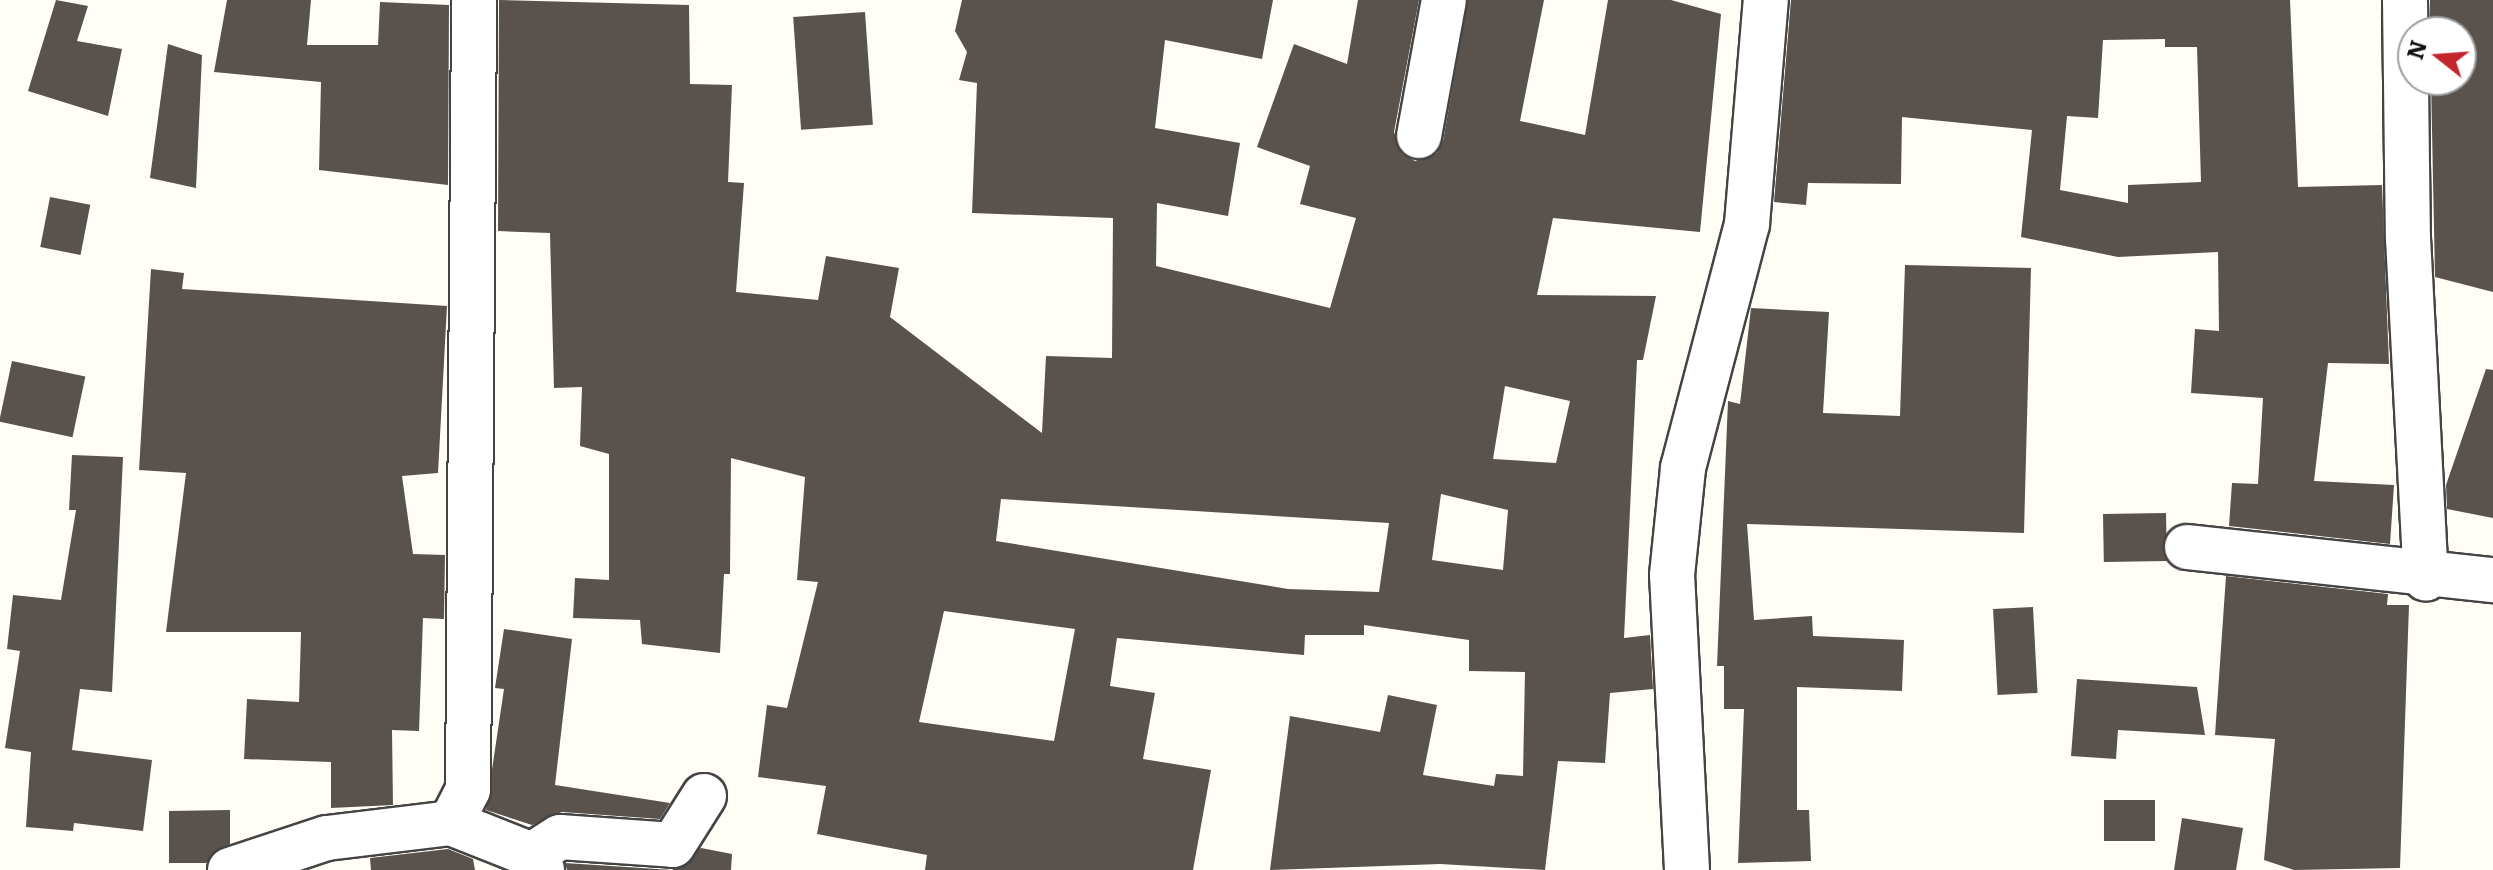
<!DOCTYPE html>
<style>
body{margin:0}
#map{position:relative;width:2493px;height:870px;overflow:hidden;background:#fffdf5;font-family:Literata,serif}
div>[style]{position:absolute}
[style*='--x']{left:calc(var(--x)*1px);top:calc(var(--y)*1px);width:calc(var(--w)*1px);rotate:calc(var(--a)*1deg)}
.building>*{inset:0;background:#5a524d;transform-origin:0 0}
.roads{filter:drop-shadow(2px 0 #444) drop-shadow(-2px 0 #444) drop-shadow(0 2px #444) drop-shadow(0 -2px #444)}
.minor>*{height:44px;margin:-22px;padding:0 22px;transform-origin:22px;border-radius:22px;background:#fff}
span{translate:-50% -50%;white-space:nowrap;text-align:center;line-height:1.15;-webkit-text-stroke:8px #fff;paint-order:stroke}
.north{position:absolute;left:2397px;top:16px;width:80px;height:80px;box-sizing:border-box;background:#fff;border:2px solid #a0a0a0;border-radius:50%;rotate:287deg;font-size:22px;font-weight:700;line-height:32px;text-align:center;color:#111}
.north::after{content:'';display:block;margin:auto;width:28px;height:36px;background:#c4262e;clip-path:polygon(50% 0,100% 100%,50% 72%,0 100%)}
</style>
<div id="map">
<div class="building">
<i style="clip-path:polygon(56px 0,88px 6px,77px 41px,122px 49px,108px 116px,28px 91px)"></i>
<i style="clip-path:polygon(227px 0,311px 0,307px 45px,378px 45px,380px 2px,449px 5px,448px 185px,319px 170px,321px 82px,214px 72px)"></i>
<i style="clip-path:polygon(evenodd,499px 0,689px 5px,690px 84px,732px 85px,728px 182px,744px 183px,736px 292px,818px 300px,826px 256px,899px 268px,890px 317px,1042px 433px,1046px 356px,1112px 358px,1113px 218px,972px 213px,977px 83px,959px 80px,967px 52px,955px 31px,962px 0,1273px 0,1262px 59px,1165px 40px,1155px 128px,1240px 143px,1228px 216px,1157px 203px,1156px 266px,1330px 308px,1356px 218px,1300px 204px,1310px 166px,1257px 147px,1294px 44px,1347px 64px,1358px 0,1419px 0,1394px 132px,1402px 154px,1415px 161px,1437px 153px,1443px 141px,1468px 0,1544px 0,1520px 121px,1585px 135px,1608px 0,1671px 0,1721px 14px,1700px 232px,1553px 218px,1537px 295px,1656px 296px,1643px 360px,1637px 360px,1624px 638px,1650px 635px,1653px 689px,1610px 693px,1605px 763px,1558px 761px,1545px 870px,1440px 864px,1270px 870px,1290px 716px,1380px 732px,1388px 695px,1437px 705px,1423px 775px,1494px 786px,1496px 774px,1523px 776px,1525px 672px,1469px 671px,1469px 640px,1364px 625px,1364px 635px,1305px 635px,1304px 655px,1117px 638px,1110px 686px,1155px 693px,1143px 759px,1211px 770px,1193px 870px,925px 870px,927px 855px,817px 834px,826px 786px,758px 777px,767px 705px,787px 708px,818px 582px,797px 580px,805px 477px,731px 458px,730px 574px,724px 574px,720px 653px,642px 644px,640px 620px,573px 618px,575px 578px,609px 580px,609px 454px,580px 446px,582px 387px,554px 388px,550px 233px,498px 231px,499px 0,1505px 386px,1570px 401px,1556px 463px,1493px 459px,1505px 386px,499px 0,1441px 494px,1508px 510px,1503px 570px,1432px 560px,1441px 494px,499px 0,1001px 499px,1389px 523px,1379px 592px,1288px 589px,996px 541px,1001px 499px,499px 0,944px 611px,1075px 629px,1054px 741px,919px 722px,944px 611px)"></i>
<i style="clip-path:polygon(evenodd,1791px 0,2290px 0,2298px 187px,2382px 185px,2389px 364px,2328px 363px,2314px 481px,2394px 485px,2390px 544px,2229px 526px,2232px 483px,2258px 484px,2263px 398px,2191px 393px,2195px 329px,2219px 331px,2218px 252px,2118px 257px,2021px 237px,2032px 130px,1902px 117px,1901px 184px,1808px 183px,1806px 205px,1774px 202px,1791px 0,2165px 39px,2165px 47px,2197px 47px,2201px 182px,2128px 185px,2128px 203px,2060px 190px,2067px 116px,2098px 118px,2103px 40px,2165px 39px)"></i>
<i style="clip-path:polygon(2430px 0,2493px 0,2493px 292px,2435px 277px,2431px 80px,2461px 80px,2461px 32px,2430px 32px)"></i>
<i style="left:865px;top:12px;width:113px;height:72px;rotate:86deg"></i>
<i style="clip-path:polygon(168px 44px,202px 55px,196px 188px,150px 178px)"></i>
<i style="left:50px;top:197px;width:41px;height:51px;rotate:11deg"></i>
<i style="clip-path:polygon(1905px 265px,2031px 268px,2024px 533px,1747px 524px,1754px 620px,1812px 616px,1813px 636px,1904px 640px,1902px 691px,1797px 687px,1797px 810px,1809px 810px,1811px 861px,1738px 863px,1744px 709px,1724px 709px,1724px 666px,1717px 666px,1728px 401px,1740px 404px,1751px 308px,1829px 312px,1823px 413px,1900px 416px)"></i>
<i style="clip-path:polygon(151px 269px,184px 273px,182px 289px,447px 306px,438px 473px,402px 476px,413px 554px,445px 555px,444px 619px,423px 618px,419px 731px,392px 730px,393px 805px,331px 808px,331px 762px,244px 759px,247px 699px,299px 702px,301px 632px,166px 632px,186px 473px,139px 470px)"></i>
<i style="left:12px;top:361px;width:75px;height:62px;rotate:12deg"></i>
<i style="clip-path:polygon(2486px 369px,2493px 370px,2493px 518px,2447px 509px,2446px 485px)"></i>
<i style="clip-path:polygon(72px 455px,123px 457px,112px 692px,80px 689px,72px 750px,152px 760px,143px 831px,74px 823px,73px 831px,26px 827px,31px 752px,5px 748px,20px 651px,7px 649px,13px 595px,61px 600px,76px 510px,69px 510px)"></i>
<i style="left:2166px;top:513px;width:48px;height:63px;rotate:89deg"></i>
<i style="clip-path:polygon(2226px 576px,2388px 594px,2387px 605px,2409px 605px,2400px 868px,2294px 870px,2264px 860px,2275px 739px,2215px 735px)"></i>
<i style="left:2033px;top:607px;width:86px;height:40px;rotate:87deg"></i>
<i style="clip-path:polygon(504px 629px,572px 639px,555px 785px,670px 803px,660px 819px,562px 812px,532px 825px,486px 810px,504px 689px,495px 688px)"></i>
<i style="clip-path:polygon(2077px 679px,2197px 687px,2205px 735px,2118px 730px,2116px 759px,2071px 756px)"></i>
<i style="left:2155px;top:800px;width:41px;height:51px;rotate:90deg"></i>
<i style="clip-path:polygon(230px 810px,230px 844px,206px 863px,169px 863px,169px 811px)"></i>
<i style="clip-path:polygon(2182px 818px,2243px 828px,2236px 870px,2174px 870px)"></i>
<i style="clip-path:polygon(701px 848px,732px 854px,731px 870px,567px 870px,565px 863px,672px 870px)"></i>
<i style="clip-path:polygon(448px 849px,473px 859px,475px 870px,371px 870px,370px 858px)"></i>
</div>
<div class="roads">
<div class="minor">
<i style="--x:2405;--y:0;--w:238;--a:89.3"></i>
<i style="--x:2408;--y:238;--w:341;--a:87"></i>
<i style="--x:1419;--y:136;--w:138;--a:-79.6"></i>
<i style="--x:2187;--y:547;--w:308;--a:6.2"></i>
<i style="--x:451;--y:823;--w:37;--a:-63"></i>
<i style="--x:468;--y:790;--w:790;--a:-89.56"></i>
<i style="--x:532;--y:855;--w:33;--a:-33"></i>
<i style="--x:560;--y:837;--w:113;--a:4"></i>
<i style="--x:673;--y:845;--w:58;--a:-57.7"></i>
<i style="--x:230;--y:870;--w:102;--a:-18.3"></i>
<i style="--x:327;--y:838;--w:125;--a:-6.9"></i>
<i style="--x:451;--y:823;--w:87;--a:21.6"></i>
<i style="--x:532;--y:855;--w:18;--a:56"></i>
<i style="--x:1687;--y:870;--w:295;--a:-92.9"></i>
<i style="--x:1672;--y:575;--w:108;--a:-84.1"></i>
<i style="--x:1683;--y:468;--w:252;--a:-75.3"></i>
<i style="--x:1747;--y:224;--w:225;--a:-85.2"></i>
</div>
</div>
<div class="north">N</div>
</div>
